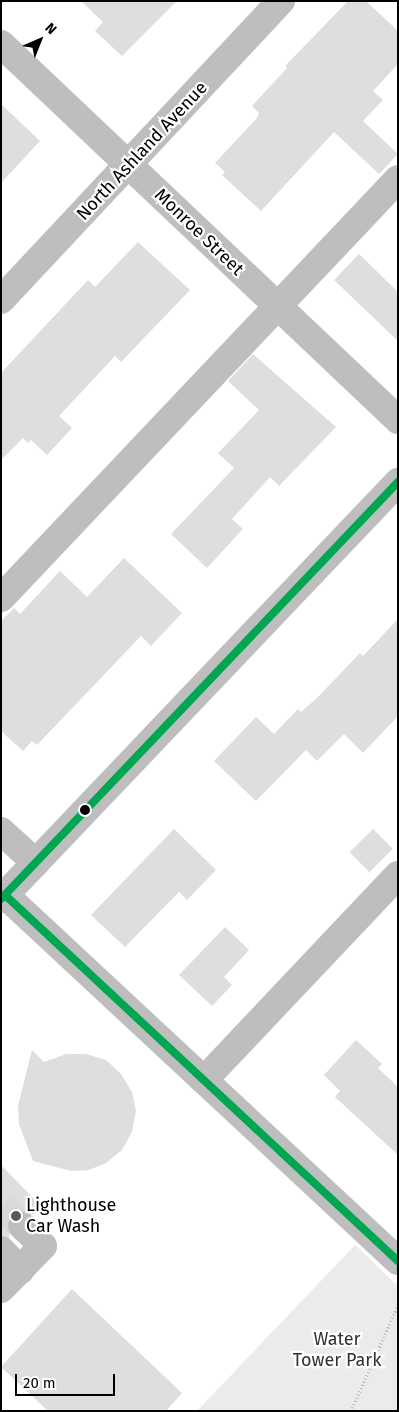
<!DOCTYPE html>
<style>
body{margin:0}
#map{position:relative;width:399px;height:1412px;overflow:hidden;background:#fff;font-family:"Fira Sans",sans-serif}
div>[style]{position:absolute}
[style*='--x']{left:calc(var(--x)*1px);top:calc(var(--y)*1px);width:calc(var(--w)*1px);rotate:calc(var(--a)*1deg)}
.green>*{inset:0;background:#ebebeb}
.building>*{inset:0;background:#dedede;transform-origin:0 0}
.minor-tunnel>*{height:28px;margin-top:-14px;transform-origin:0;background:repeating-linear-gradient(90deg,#d9d9d9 0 28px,transparent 0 42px)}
.path>*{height:3px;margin-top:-1.5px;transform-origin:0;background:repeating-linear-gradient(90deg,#b9b9b9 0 1px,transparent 0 3.5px)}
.minor>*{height:28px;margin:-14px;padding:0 14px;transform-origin:14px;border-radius:14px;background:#bebebe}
.bus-1>*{height:8px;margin:-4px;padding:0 4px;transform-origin:4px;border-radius:4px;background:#00a651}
.dots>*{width:14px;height:14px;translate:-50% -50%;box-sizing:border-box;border:2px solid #fff;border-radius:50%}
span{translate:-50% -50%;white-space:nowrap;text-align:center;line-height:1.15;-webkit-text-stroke:4.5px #fff;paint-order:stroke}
.street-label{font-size:18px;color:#000}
.poi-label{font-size:18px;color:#000}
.left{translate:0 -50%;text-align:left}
.park-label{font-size:18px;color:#313131}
.frame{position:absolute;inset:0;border:2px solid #000;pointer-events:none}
.north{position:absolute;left:15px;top:15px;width:50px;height:50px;-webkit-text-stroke:4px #fff;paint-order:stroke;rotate:44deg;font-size:14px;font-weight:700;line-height:20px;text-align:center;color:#000}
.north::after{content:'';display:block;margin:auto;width:18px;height:22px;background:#000;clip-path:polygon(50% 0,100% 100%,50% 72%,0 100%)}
.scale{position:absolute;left:15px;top:1374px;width:100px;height:22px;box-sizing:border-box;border:2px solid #000;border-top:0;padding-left:6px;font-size:15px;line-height:18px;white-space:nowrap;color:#000;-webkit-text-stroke:4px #fff;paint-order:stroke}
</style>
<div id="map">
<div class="green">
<i style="clip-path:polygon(355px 1245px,398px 1286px,398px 1411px,197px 1411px)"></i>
</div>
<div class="building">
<i style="clip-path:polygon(81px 1px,177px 1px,122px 56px,95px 31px,103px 22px)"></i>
<i style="clip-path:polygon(348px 1px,366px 1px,398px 31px,398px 64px,373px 91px,383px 100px,363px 121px,398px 154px,379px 174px,334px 132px,261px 211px,222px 175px,225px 172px,215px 163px,257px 118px,259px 113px,252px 106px,287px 68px,285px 66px)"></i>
<i style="clip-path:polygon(1px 104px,40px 141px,1px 183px)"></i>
<i style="clip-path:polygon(138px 242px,190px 290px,121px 362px,115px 356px,59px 416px,72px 428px,47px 455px,31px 440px,28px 443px,23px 438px,1px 460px,1px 373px,88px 280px,95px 287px)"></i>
<i style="clip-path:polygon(359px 254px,398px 292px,398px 341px,334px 280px)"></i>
<i style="clip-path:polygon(253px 354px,336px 427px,279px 486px,270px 477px,232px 519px,243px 529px,207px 568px,171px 534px,234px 468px,218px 453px,259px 410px,228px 381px)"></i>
<i style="clip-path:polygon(124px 558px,182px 613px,151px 646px,141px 636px,37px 745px,32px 741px,23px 751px,1px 731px,1px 621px,14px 608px,20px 614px,60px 571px,87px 597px)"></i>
<i style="clip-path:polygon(398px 619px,398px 716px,363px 753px,344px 734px,317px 761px,306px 750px,256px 801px,214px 761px,256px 717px,274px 734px,298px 709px,301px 712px,317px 698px,360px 653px,363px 656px)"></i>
<i style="clip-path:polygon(174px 829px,216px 870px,187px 900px,179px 892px,125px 947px,91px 915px)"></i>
<i style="left:373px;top:829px;width:28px;height:33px;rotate:45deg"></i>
<i style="clip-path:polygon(225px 927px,249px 950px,224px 977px,232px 985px,212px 1006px,179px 975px)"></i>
<i style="clip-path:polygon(356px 1040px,382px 1064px,378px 1068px,398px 1087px,398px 1155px,335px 1097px,340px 1091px,324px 1075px)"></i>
<i style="clip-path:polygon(32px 1050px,44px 1062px,66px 1054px,86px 1054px,106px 1060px,121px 1074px,132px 1092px,136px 1111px,132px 1132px,122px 1150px,106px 1163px,89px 1170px,71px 1171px,33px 1161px,19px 1124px,18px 1106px)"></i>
<i style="clip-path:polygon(1px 1165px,41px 1206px,33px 1215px,25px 1211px,11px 1215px,7px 1223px,10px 1238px,1px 1235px)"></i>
<i style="clip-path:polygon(72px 1289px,182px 1393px,166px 1411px,48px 1411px,1px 1367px)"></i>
</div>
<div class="minor-tunnel">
<i style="--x:1;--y:1206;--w:29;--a:44"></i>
</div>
<div class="path">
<i style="--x:351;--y:1411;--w:116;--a:-66.1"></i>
</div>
<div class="minor">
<i style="--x:1;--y:44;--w:547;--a:43.44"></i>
<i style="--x:1;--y:300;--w:410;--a:-46.9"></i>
<i style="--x:1;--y:598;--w:577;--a:-46.54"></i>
<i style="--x:1;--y:831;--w:47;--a:42.4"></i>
<i style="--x:5;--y:895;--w:537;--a:42.96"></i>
<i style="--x:1;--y:899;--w:576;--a:-46.41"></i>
<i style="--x:204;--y:1080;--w:282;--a:-46.6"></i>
<i style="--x:1;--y:1250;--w:28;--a:46"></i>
<i style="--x:1;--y:1289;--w:60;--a:-45.7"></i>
<i style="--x:43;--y:1246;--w:29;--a:-136"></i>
</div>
<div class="bus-1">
<i style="--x:5;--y:895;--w:537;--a:42.96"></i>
<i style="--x:1;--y:899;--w:576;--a:-46.41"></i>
</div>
<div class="dots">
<i style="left:85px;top:810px;background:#000"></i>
<i style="left:16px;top:1216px;background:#595959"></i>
</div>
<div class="street-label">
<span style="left:142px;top:151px;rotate:-47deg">North Ashland Avenue</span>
<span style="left:199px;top:232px;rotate:44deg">Monroe Street</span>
</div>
<div class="poi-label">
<span class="left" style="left:26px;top:1216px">Lighthouse<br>Car Wash</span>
</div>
<div class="park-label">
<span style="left:337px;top:1350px">Water<br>Tower Park</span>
</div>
<div class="frame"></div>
<div class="north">N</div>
<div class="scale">20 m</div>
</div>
